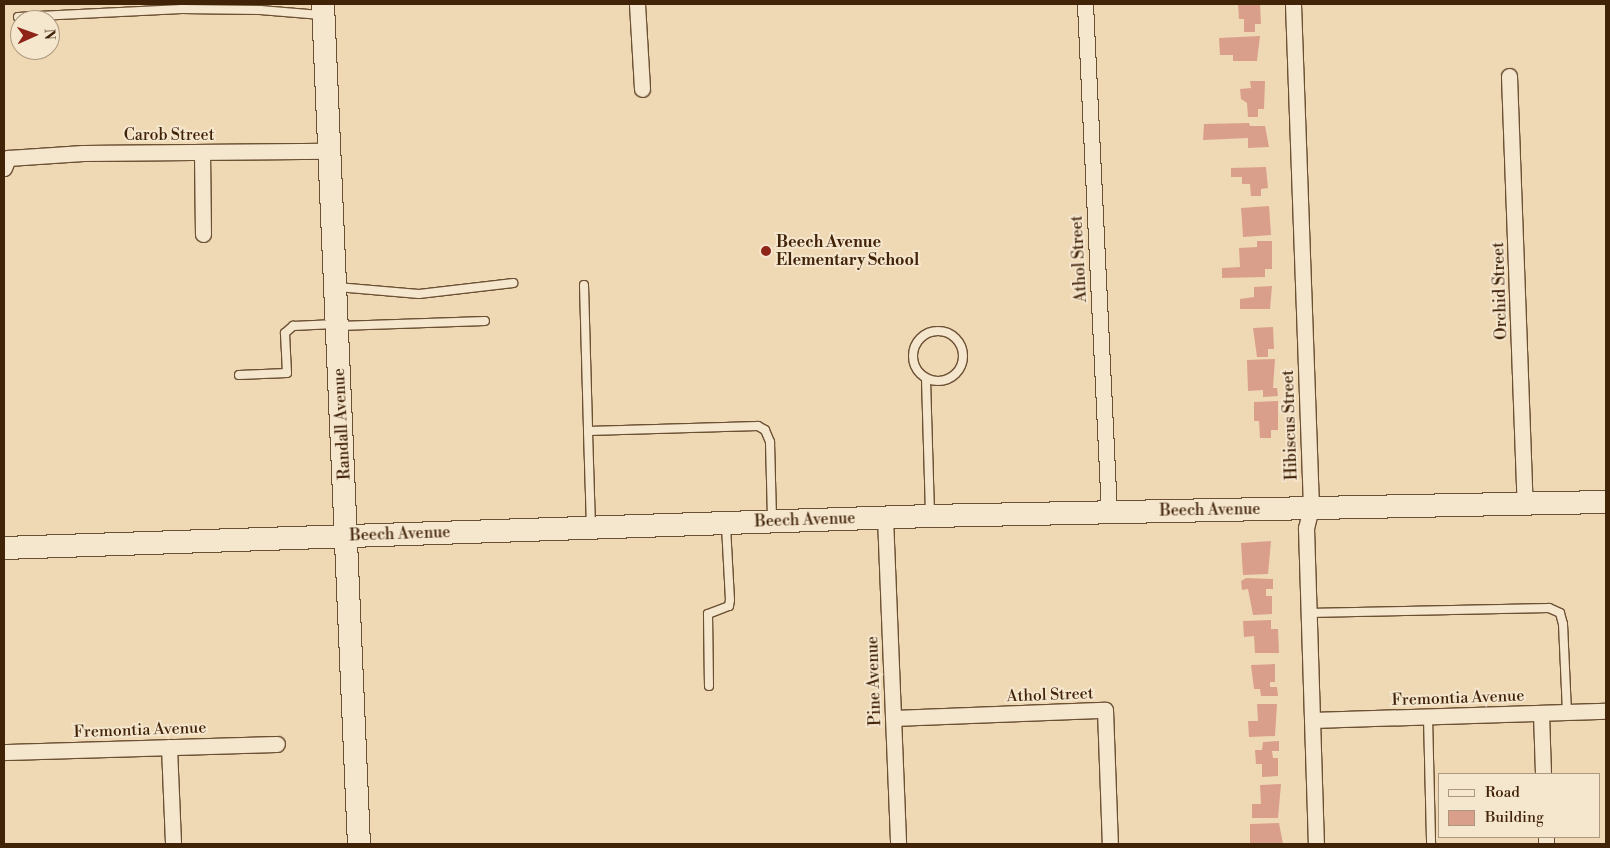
<!DOCTYPE html>
<style>
body{margin:0}
#map{position:relative;width:1610px;height:848px;overflow:hidden;background:#efd8b4;font-family:"Libre Bodoni",serif}
div>[style]{position:absolute}
[style*='--x']{left:calc(var(--x)*1px);top:calc(var(--y)*1px);width:calc(var(--w)*1px);rotate:calc(var(--a)*1deg)}
.building>*{inset:0;background:#da9f8b;transform-origin:0 0}
.roads{filter:drop-shadow(1px 0 #6c5033) drop-shadow(-1px 0 #6c5033) drop-shadow(0 1px #6c5033) drop-shadow(0 -1px #6c5033)}
.lane>*{height:8px;margin:-4px;padding:0 4px;transform-origin:4px;border-radius:4px;background:#f5e6ce}
.lane>.ring{margin:-4px;padding:0;box-sizing:content-box;background:none;border:8px solid #f5e6ce;border-radius:50%}
.street>*{height:15px;margin:-7.5px;padding:0 7.5px;transform-origin:7.5px;border-radius:7.5px;background:#f5e6ce}
.secondary>*{height:22px;margin:-11px;padding:0 11px;transform-origin:11px;border-radius:11px;background:#f5e6ce}
.dots>*{width:14px;height:14px;translate:-50% -50%;box-sizing:border-box;border:2px solid #f5e6ce;border-radius:50%}
span{translate:-50% -50%;white-space:nowrap;text-align:center;line-height:1.15;-webkit-text-stroke:4px #f5e6ce;paint-order:stroke}
.street-label{font-size:16px;color:#412308}
.poi-label{font-size:16px;color:#412308;font-weight:700}
.left{translate:0 -50%;text-align:left}
.frame{position:absolute;inset:0;border:5px solid #412308;pointer-events:none}
.legend{position:absolute;left:1438px;top:773px;width:162px;height:65px;box-sizing:border-box;background:#f5e6ce;border:1px solid #ad987f;margin:0;padding:6px 9px;list-style:none;font-size:15px;color:#412308}
.legend li{display:flex;align-items:center;gap:10px;height:25px}
.legend b{width:25px;border:1px solid #ad987f}
.north{position:absolute;left:10px;top:10px;width:50px;height:50px;box-sizing:border-box;background:#f5e6ce;border:1px solid #ad987f;border-radius:50%;rotate:88deg;font-size:14px;font-weight:700;line-height:20px;text-align:center;color:#412308}
.north::after{content:'';display:block;margin:auto;width:18px;height:22px;background:#8f2418;clip-path:polygon(50% 0,100% 100%,50% 72%,0 100%)}
</style>
<div id="map">
<div class="building">
<i style="clip-path:polygon(1238px 4px,1260px 4px,1261px 24px,1255px 24px,1255px 32px,1244px 32px,1244px 19px,1239px 19px)"></i>
<i style="clip-path:polygon(1260px 36px,1257px 61px,1233px 61px,1233px 55px,1220px 55px,1219px 38px)"></i>
<i style="clip-path:polygon(1250px 81px,1265px 81px,1264px 109px,1258px 109px,1258px 117px,1248px 117px,1247px 103px,1241px 99px,1240px 89px,1251px 88px)"></i>
<i style="clip-path:polygon(1249px 123px,1250px 126px,1265px 126px,1269px 147px,1248px 148px,1248px 138px,1203px 140px,1204px 124px)"></i>
<i style="clip-path:polygon(1266px 167px,1268px 188px,1261px 189px,1261px 196px,1251px 196px,1250px 184px,1242px 184px,1242px 177px,1231px 177px,1231px 168px)"></i>
<i style="left:1269px;top:206px;width:29px;height:28px;rotate:86deg"></i>
<i style="clip-path:polygon(1257px 241px,1272px 241px,1272px 269px,1265px 269px,1265px 277px,1222px 278px,1222px 268px,1240px 267px,1239px 248px,1257px 247px)"></i>
<i style="clip-path:polygon(1272px 286px,1270px 309px,1240px 309px,1240px 299px,1254px 297px,1254px 287px)"></i>
<i style="clip-path:polygon(1273px 327px,1274px 349px,1268px 349px,1268px 357px,1257px 357px,1253px 328px)"></i>
<i style="clip-path:polygon(1275px 359px,1273px 388px,1277px 388px,1278px 396px,1263px 397px,1263px 390px,1248px 391px,1247px 360px)"></i>
<i style="clip-path:polygon(1278px 401px,1278px 430px,1271px 430px,1271px 438px,1260px 438px,1259px 421px,1254px 421px,1254px 402px)"></i>
<i style="clip-path:polygon(1271px 541px,1268px 574px,1243px 575px,1241px 543px)"></i>
<i style="clip-path:polygon(1246px 578px,1273px 579px,1273px 589px,1266px 589px,1266px 596px,1272px 596px,1272px 614px,1253px 615px,1248px 589px,1242px 590px,1241px 581px)"></i>
<i style="clip-path:polygon(1271px 620px,1271px 629px,1278px 629px,1279px 653px,1255px 653px,1254px 636px,1244px 637px,1243px 621px)"></i>
<i style="clip-path:polygon(1275px 664px,1275px 682px,1270px 682px,1270px 687px,1277px 687px,1278px 696px,1261px 696px,1260px 689px,1254px 689px,1251px 665px)"></i>
<i style="clip-path:polygon(1257px 704px,1277px 704px,1275px 736px,1249px 737px,1248px 721px,1258px 721px)"></i>
<i style="clip-path:polygon(1279px 741px,1279px 751px,1272px 751px,1273px 758px,1278px 758px,1278px 776px,1262px 777px,1262px 764px,1256px 764px,1255px 750px,1262px 750px,1263px 742px)"></i>
<i style="clip-path:polygon(1281px 784px,1278px 818px,1252px 818px,1252px 804px,1261px 804px,1260px 785px)"></i>
<i style="clip-path:polygon(1279px 823px,1283px 844px,1250px 843px,1250px 824px)"></i>
</div>
<div class="roads">
<div class="lane">
<i style="--x:18;--y:17;--w:164;--a:-2.8"></i>
<i style="--x:182;--y:9;--w:78;--a:0.7"></i>
<i style="--x:260;--y:10;--w:61;--a:4.7"></i>
<i style="--x:584;--y:285;--w:146;--a:88.4"></i>
<i style="--x:337;--y:287;--w:82;--a:4.9"></i>
<i style="--x:419;--y:294;--w:95;--a:-6.7"></i>
<i style="--x:339;--y:326;--w:146;--a:-2"></i>
<i class="ring" style="left:913px;top:331px;width:42px;height:42px"></i>
<i style="--x:239;--y:375;--w:48;--a:-2.4"></i>
<i style="--x:287;--y:373;--w:40;--a:-92.9"></i>
<i style="--x:285;--y:333;--w:11;--a:-41"></i>
<i style="--x:293;--y:326;--w:42;--a:-2.7"></i>
<i style="--x:926;--y:379;--w:136;--a:88.3"></i>
<i style="--x:591;--y:527;--w:96;--a:-91.8"></i>
<i style="--x:588;--y:431;--w:170;--a:-1.7"></i>
<i style="--x:758;--y:426;--w:8;--a:30"></i>
<i style="--x:765;--y:430;--w:13;--a:67"></i>
<i style="--x:770;--y:442;--w:77;--a:88.5"></i>
<i style="--x:1308;--y:613;--w:241;--a:-1.2"></i>
<i style="--x:1549;--y:608;--w:12;--a:24"></i>
<i style="--x:1560;--y:613;--w:11;--a:75"></i>
<i style="--x:1563;--y:624;--w:88;--a:87.4"></i>
<i style="--x:709;--y:686;--w:72;--a:-90.8"></i>
<i style="--x:708;--y:614;--w:22;--a:-21"></i>
<i style="--x:729;--y:606;--w:6;--a:-81"></i>
<i style="--x:730;--y:600;--w:75;--a:-93.1"></i>
<i style="--x:1428;--y:717;--w:127;--a:88.6"></i>
</div>
<div class="street">
<i style="--x:637;--y:4;--w:85;--a:86.6"></i>
<i style="--x:1085;--y:4;--w:510;--a:87.3"></i>
<i style="--x:1293;--y:4;--w:504;--a:87.95"></i>
<i style="--x:1311;--y:508;--w:21;--a:104"></i>
<i style="--x:1306;--y:528;--w:316;--a:88.2"></i>
<i style="--x:1509;--y:76;--w:429;--a:87.9"></i>
<i style="--x:202;--y:153;--w:81;--a:89.3"></i>
<i style="--x:4;--y:168;--w:11;--a:-68"></i>
<i style="--x:8;--y:158;--w:75;--a:-3.8"></i>
<i style="--x:83;--y:153;--w:246;--a:-0.5"></i>
<i style="--x:885;--y:517;--w:327;--a:87.7"></i>
<i style="--x:1541;--y:713;--w:61;--a:88.1"></i>
<i style="--x:893;--y:718;--w:212;--a:-2.2"></i>
<i style="--x:1105;--y:710;--w:134;--a:87.9"></i>
<i style="--x:1312;--y:720;--w:294;--a:-1.8"></i>
<i style="--x:169;--y:747;--w:97;--a:87.6"></i>
<i style="--x:4;--y:752;--w:273;--a:-1.7"></i>
<i style="--x:1546;--y:837;--w:7;--a:90"></i>
</div>
<div class="secondary">
<i style="--x:323;--y:4;--w:841;--a:87.55"></i>
<i style="--x:4;--y:548;--w:927;--a:-1.98"></i>
<i style="--x:930;--y:516;--w:676;--a:-1.19"></i>
</div>
</div>
<div class="dots">
<i style="left:766px;top:251px;background:#8f2418"></i>
</div>
<div class="street-label">
<span style="left:169px;top:135px">Carob Street</span>
<span style="left:1079px;top:259px;rotate:-93deg">Athol Street</span>
<span style="left:1500px;top:291px;rotate:-92deg">Orchid Street</span>
<span style="left:342px;top:424px;rotate:-93deg">Randall Avenue</span>
<span style="left:1290px;top:425px;rotate:-92deg">Hibiscus Street</span>
<span style="left:1210px;top:510px;rotate:-1deg">Beech Avenue</span>
<span style="left:805px;top:520px;rotate:-2deg">Beech Avenue</span>
<span style="left:400px;top:534px;rotate:-2deg">Beech Avenue</span>
<span style="left:874px;top:681px;rotate:-92deg">Pine Avenue</span>
<span style="left:1050px;top:695px;rotate:-2deg">Athol Street</span>
<span style="left:1458px;top:698px;rotate:-2deg">Fremontia Avenue</span>
<span style="left:140px;top:730px;rotate:-2deg">Fremontia Avenue</span>
</div>
<div class="poi-label">
<span class="left" style="left:776px;top:251px">Beech Avenue<br>Elementary School</span>
</div>
<div class="frame"></div>
<ul class="legend">
<li><b style="height:6px;background:#f5e6ce"></b>Road</li>
<li><b style="height:14px;background:#da9f8b"></b>Building</li>
</ul>
<div class="north">N</div>
</div>
